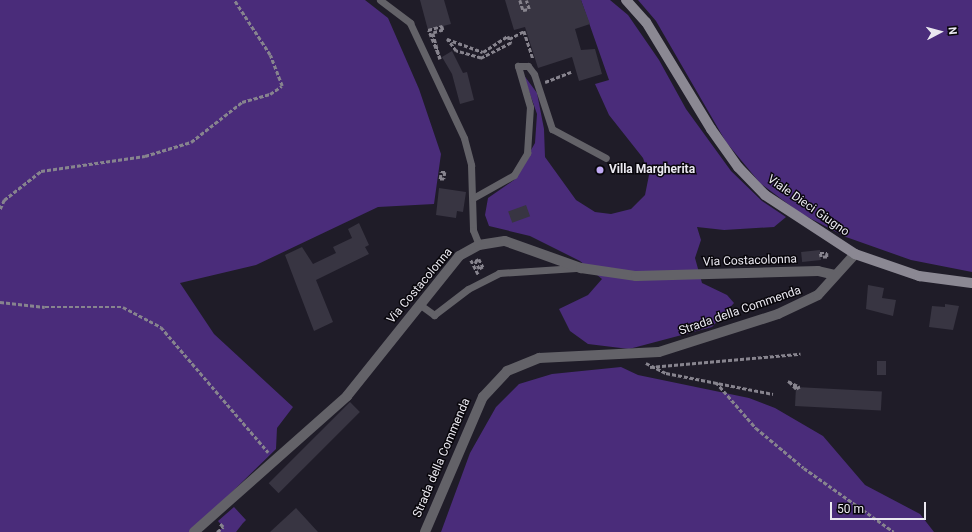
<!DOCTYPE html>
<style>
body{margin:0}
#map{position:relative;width:972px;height:532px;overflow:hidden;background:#1f1c28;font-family:Roboto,sans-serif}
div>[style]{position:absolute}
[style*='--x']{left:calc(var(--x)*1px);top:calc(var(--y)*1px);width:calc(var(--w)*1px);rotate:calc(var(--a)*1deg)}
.green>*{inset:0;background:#4a2c7a}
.building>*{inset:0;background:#383542;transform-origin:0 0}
.path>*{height:2.5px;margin-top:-1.25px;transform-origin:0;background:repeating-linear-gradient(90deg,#87848e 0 4px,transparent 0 6px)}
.service>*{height:7px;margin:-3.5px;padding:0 3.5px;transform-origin:3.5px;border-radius:3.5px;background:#636268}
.minor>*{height:10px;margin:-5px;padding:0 5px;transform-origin:5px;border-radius:5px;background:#636268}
.secondary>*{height:10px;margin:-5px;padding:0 5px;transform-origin:5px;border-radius:5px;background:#8b8893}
.dots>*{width:11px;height:11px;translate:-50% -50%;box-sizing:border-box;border:2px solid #09070c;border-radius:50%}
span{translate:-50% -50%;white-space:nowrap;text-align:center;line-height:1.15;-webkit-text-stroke:3px #09070c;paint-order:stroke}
.poi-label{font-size:12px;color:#eae8f0;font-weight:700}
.left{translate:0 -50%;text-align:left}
.street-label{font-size:12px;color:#eae8f0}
.north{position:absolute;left:920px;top:12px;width:40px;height:40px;-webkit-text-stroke:3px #09070c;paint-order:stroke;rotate:84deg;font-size:11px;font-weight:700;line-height:16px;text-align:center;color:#eae8f0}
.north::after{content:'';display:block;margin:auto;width:14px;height:18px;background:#eae8f0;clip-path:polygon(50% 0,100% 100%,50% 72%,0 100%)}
.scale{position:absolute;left:830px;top:502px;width:96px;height:18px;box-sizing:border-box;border:2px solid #eae8f0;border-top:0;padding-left:5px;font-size:12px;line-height:14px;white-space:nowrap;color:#eae8f0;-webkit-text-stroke:3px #09070c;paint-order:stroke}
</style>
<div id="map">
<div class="green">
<i style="clip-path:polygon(0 0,365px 0,388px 18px,419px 89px,441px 154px,434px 204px,378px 207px,256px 265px,180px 283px,214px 334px,293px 407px,277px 428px,276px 449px,191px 532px,0 532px)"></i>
<i style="clip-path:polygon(581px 0,610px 0,628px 15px,659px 60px,686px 109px,731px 171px,762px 201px,786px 217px,774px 227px,724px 230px,697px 227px,701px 240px,695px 258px,702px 283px,727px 295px,734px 303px,712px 327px,629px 349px,588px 344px,570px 331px,559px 309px,588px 295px,602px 279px,580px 261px,530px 236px,489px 226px,485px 215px,488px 198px,514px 180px,535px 143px,537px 114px,523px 74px,537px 93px,544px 129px,545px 157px,576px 200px,595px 212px,611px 214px,631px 209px,645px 195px,649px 175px,643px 158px,609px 115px,595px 84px,609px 80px)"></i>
<i style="clip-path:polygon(638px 0,972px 0,972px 272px,911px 260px,846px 237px,800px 213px,760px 183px,726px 142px,656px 21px)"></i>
<i style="clip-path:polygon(621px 367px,638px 375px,749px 398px,775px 408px,823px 436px,865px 485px,920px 514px,934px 532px,441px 532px,470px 453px,496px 407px,519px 384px,552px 374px)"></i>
<i style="clip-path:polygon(234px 507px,246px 520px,243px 523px,236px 532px,217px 532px,223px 527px,218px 521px)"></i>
</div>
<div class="building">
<i style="clip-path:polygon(420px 0,444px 0,451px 24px,428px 30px)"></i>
<i style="clip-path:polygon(505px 0,581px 0,590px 24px,575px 29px,581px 50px,595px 49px,602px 74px,579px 81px,572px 57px,538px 68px,525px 27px,514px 30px)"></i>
<i style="clip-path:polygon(452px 51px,463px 73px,467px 72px,474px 100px,460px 104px,452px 74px,442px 57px)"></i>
<i style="clip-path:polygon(439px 188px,466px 192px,463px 212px,457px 211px,456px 218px,436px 215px)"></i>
<i style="left:526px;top:205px;width:12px;height:19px;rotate:70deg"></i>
<i style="clip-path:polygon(359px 223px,369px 245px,365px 247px,369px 254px,316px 280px,333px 322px,314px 331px,285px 255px,302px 247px,313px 264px,336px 253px,333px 247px,352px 238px,348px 229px)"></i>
<i style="left:820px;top:250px;width:10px;height:19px;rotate:84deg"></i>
<i style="clip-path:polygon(868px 285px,884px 288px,882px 298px,896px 300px,893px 316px,866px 309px)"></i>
<i style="clip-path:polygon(945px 304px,959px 306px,953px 330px,929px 327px,932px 306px,945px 307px)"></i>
<i style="left:877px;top:361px;width:9px;height:14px"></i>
<i style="left:796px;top:387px;width:86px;height:19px;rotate:3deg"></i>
<i style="left:350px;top:402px;width:14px;height:115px;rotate:45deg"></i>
<i style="clip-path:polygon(296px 508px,318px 532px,270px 532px)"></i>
</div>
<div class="path">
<i style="--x:520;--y:0;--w:10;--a:73"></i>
<i style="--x:523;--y:10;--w:6;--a:-9"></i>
<i style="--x:529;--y:9;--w:9;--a:-108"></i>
<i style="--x:442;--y:26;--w:4;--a:76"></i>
<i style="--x:443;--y:30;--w:10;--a:163"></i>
<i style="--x:433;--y:33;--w:27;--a:75"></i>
<i style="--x:440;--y:59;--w:31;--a:-112"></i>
<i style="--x:428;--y:30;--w:15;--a:-16"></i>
<i style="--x:508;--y:36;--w:8;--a:67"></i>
<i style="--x:511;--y:43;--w:34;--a:153"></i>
<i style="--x:481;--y:58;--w:26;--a:-164"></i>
<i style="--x:456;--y:51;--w:15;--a:-127"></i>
<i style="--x:447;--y:39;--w:38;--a:20"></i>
<i style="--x:483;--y:52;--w:30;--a:-33"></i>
<i style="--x:509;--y:39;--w:17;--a:-28"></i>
<i style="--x:524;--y:31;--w:29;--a:72"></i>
<i style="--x:545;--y:82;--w:28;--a:-21"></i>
<i style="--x:441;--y:172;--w:4;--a:0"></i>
<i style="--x:445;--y:172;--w:7;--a:98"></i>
<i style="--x:444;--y:179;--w:4;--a:180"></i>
<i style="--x:440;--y:179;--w:7;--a:-82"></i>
<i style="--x:0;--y:209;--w:10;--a:-66"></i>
<i style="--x:4;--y:200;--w:47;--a:-38.1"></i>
<i style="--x:41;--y:171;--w:105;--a:-8.2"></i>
<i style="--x:145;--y:156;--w:48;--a:-16.9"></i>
<i style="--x:191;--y:142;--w:65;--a:-38.1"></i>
<i style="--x:242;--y:102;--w:29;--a:-16"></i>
<i style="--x:270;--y:94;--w:14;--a:-34"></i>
<i style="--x:282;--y:86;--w:33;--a:-111"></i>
<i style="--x:270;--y:55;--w:66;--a:-123.2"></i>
<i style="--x:820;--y:253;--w:7;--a:0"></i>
<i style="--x:827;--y:253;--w:4;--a:90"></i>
<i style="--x:827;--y:257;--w:6;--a:180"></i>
<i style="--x:821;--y:257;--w:4;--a:-104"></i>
<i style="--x:479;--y:259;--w:9;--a:63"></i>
<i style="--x:483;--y:267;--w:4;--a:153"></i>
<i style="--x:479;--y:269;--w:9;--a:-117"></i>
<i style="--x:475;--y:261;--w:4;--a:-27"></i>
<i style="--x:471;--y:260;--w:16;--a:63"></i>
<i style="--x:0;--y:302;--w:45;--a:6.3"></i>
<i style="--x:45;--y:307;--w:78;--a:0"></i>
<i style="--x:123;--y:307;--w:43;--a:27.8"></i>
<i style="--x:161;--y:327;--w:165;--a:49.4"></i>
<i style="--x:646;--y:363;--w:22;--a:27"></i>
<i style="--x:666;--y:373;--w:109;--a:11.1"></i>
<i style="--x:650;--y:367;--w:151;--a:-5"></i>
<i style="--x:788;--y:381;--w:13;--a:27"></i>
<i style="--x:800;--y:387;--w:4;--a:153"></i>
<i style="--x:796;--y:389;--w:11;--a:-135"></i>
<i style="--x:716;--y:382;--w:61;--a:49"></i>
<i style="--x:756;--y:428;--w:62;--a:39.8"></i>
<i style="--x:804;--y:468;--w:110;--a:35.4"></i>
<i style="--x:217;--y:532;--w:8;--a:-40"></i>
<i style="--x:223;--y:527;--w:6;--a:-135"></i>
</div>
<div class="service">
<i style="--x:380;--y:0;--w:38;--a:37"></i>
<i style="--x:410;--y:23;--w:127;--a:64.8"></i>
<i style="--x:464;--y:138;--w:28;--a:75"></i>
<i style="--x:471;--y:165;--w:65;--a:88.2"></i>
<i style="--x:473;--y:230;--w:16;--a:68"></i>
<i style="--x:473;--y:198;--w:47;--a:-29.3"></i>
<i style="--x:514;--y:175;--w:26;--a:-59"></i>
<i style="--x:527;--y:153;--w:46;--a:-86.3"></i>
<i style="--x:530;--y:107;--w:43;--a:-106.3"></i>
<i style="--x:518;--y:66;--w:10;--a:0"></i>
<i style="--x:528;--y:66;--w:10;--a:53"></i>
<i style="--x:534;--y:74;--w:58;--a:71.9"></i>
<i style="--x:552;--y:129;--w:61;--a:28.2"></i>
<i style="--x:419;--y:304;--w:19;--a:36"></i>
<i style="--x:434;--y:315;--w:43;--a:-37.4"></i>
<i style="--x:468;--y:289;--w:35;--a:-27"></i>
<i style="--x:499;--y:273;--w:77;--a:-3.7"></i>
</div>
<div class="minor">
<i style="--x:194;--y:532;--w:205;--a:-41.6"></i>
<i style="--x:347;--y:396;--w:179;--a:-51.3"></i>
<i style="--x:459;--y:256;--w:23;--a:-29"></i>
<i style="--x:479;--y:245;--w:26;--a:-9"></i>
<i style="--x:505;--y:241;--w:81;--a:19.6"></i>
<i style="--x:581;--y:268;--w:56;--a:8.3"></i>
<i style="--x:636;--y:276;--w:182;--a:-1.6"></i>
<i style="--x:818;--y:271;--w:17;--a:13"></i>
<i style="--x:425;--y:532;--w:147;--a:-66.8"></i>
<i style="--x:483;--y:397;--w:35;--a:-47"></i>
<i style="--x:507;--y:371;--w:35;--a:-22"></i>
<i style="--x:539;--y:358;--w:120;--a:-2.9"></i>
<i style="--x:659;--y:352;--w:125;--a:-17.7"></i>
<i style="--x:778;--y:314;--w:44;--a:-25.4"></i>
<i style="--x:818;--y:295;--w:55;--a:-47.9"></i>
</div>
<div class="secondary">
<i style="--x:626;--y:0;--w:30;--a:48"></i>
<i style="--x:646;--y:22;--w:125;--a:58.7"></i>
<i style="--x:711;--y:129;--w:47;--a:54.6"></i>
<i style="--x:738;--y:167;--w:39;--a:46"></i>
<i style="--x:765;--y:195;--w:108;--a:33.2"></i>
<i style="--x:855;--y:254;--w:68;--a:19"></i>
<i style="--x:919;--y:276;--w:53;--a:7.5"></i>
</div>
<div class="dots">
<i style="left:600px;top:170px;background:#bfa9f4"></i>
</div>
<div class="poi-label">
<span class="left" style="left:609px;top:170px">Villa Margherita</span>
</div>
<div class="street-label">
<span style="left:808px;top:206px;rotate:35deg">Viale Dieci Giugno</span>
<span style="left:750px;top:261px;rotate:-2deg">Via Costacolonna</span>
<span style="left:420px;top:286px;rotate:-50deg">Via Costacolonna</span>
<span style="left:740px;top:311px;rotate:-19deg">Strada della Commenda</span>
<span style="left:442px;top:458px;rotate:-67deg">Strada della Commenda</span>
</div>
<div class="north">N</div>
<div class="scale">50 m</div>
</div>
